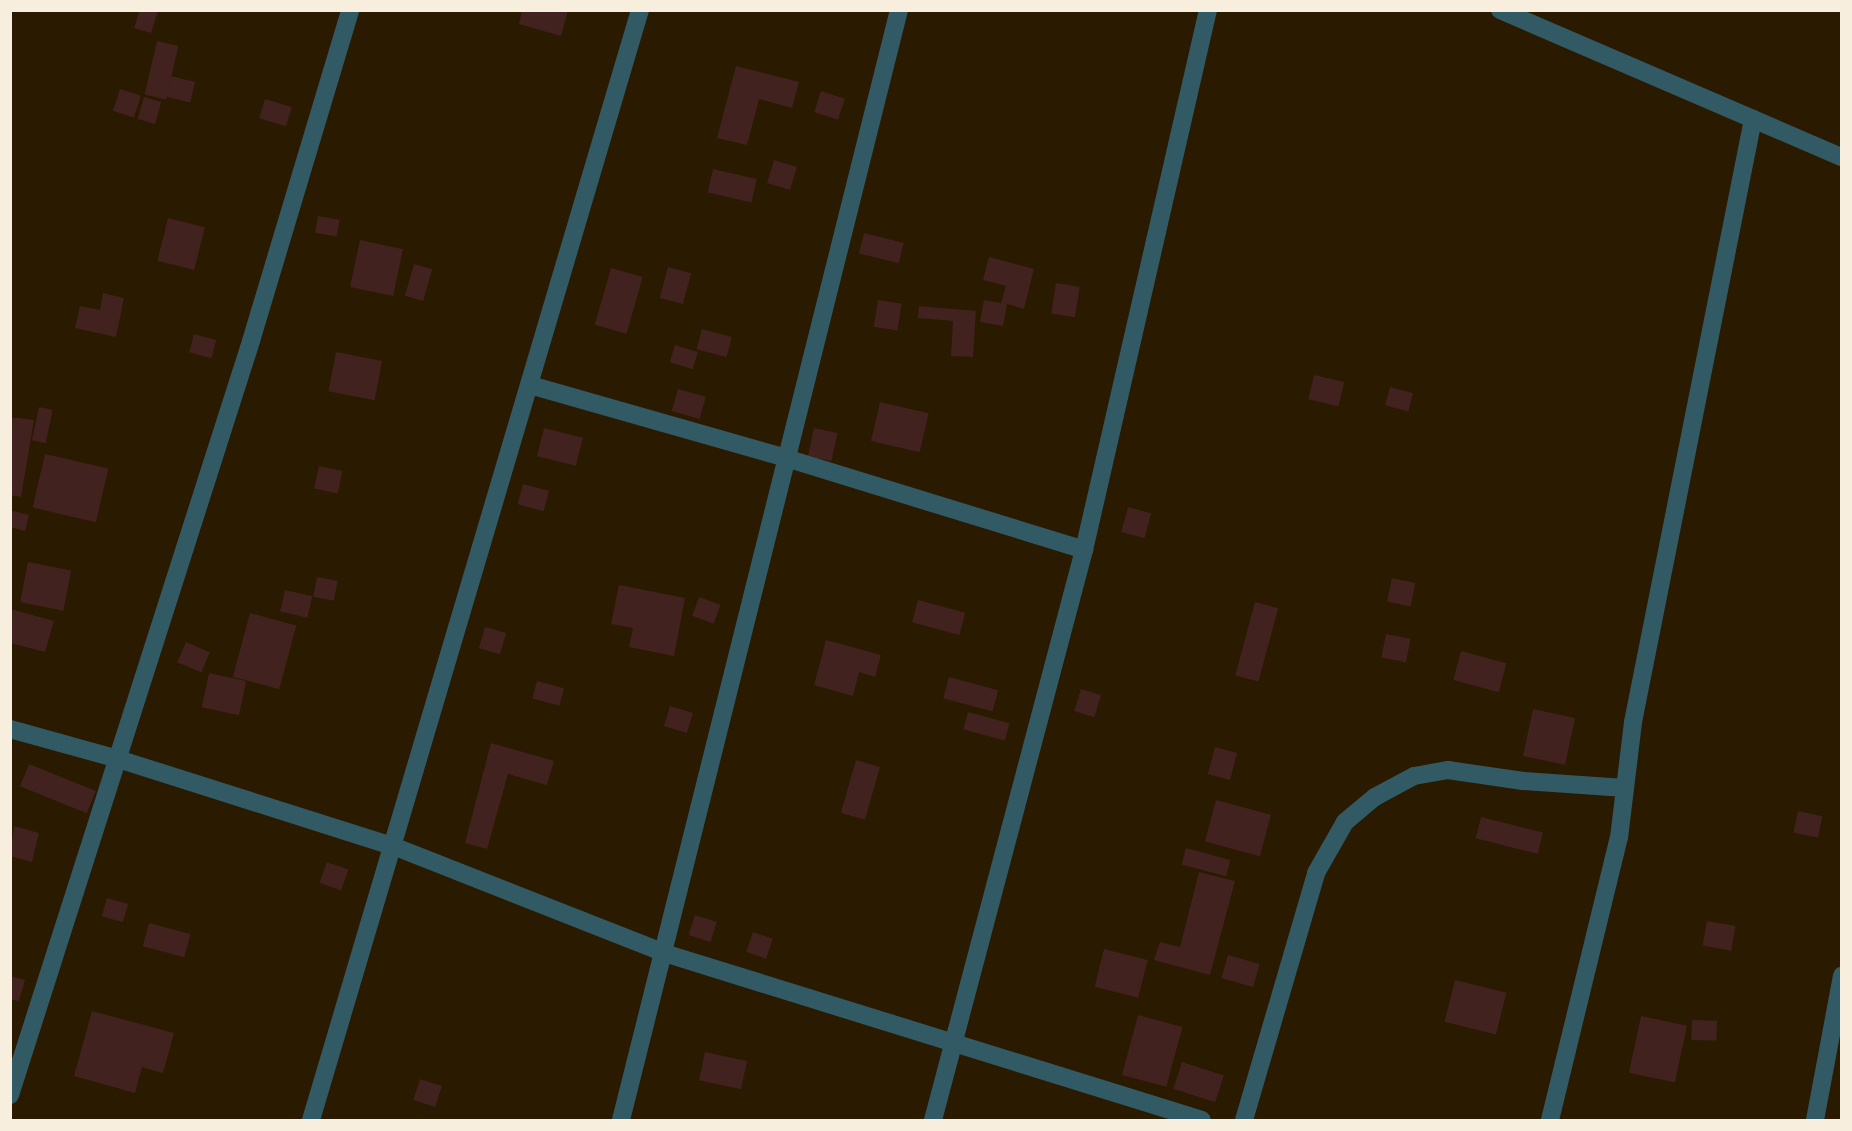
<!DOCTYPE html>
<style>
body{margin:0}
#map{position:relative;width:1852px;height:1131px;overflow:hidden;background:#291a00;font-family:"Roboto Condensed",sans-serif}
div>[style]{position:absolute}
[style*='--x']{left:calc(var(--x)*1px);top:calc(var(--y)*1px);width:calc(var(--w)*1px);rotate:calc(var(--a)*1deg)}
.building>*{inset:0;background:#41221f;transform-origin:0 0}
.minor>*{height:18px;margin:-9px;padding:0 9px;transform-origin:9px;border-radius:9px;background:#325a65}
span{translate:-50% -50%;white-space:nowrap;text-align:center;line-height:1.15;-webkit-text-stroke:5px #291a00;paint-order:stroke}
.frame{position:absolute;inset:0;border:12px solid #f8eede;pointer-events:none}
</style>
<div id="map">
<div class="building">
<i style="clip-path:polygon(140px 10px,158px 11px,151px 33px,134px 28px)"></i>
<i style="clip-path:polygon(522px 10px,568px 10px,561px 36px,519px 24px)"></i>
<i style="left:157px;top:41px;width:22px;height:55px;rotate:13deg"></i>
<i style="clip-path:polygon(736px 66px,799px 82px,792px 108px,759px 99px,747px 145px,717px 138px)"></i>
<i style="left:171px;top:76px;width:25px;height:21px;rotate:14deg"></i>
<i style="left:120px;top:89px;width:22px;height:23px;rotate:18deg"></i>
<i style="left:821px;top:91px;width:25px;height:22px;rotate:18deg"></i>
<i style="left:144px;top:97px;width:18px;height:23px;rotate:16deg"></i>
<i style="left:265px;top:99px;width:28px;height:20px;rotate:17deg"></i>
<i style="left:774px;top:160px;width:24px;height:24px;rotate:17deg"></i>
<i style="left:713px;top:169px;width:45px;height:24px;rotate:13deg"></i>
<i style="left:318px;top:216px;width:22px;height:17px;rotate:10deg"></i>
<i style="left:168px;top:218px;width:38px;height:44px;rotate:14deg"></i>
<i style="left:864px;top:233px;width:41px;height:21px;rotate:14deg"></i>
<i style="left:360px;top:240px;width:44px;height:48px;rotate:12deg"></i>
<i style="clip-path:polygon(989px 257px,1034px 269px,1024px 309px,1007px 304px,1003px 326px,980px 322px,984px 300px,1001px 303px,1006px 286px,983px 280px)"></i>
<i style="left:414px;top:264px;width:19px;height:33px;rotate:16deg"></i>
<i style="left:668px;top:267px;width:24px;height:32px;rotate:15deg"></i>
<i style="left:611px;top:268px;width:33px;height:59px;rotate:16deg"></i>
<i style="left:1056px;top:283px;width:24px;height:31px;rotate:9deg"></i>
<i style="clip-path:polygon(103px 293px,124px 298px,116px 337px,75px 328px,80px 306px,100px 310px)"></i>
<i style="left:878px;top:300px;width:24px;height:27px;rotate:9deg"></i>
<i style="clip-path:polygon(919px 306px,976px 311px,973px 357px,951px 356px,953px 321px,918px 318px)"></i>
<i style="left:702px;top:329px;width:31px;height:21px;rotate:15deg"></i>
<i style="left:194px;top:334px;width:23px;height:19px;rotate:15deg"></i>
<i style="left:675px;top:345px;width:24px;height:18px;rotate:17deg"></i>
<i style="left:336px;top:352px;width:47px;height:40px;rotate:11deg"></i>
<i style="left:1314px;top:375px;width:31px;height:25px;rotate:13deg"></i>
<i style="left:1390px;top:387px;width:24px;height:19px;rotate:15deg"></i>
<i style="left:678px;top:389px;width:29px;height:23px;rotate:16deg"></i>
<i style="left:880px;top:402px;width:50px;height:40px;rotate:13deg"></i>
<i style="left:39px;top:407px;width:14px;height:34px;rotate:12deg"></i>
<i style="clip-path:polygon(10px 417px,34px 420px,21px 497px,10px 495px)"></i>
<i style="left:544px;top:428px;width:40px;height:29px;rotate:14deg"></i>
<i style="left:814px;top:428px;width:24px;height:29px;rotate:12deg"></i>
<i style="left:45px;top:454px;width:65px;height:55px;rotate:13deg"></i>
<i style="left:319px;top:466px;width:24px;height:23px;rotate:12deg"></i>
<i style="left:523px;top:484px;width:27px;height:21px;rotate:15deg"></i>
<i style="left:1128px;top:507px;width:24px;height:26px;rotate:15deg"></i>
<i style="clip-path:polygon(10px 510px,29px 515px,25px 531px,10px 527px)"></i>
<i style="left:28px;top:562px;width:44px;height:41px;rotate:11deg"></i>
<i style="left:317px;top:577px;width:21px;height:20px;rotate:11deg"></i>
<i style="left:1392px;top:578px;width:24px;height:24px;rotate:12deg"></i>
<i style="clip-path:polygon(619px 585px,685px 598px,674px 656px,629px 647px,633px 628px,611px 624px)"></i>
<i style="left:285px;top:590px;width:28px;height:22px;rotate:13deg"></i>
<i style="left:699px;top:597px;width:23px;height:20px;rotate:20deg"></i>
<i style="left:918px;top:600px;width:49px;height:23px;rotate:15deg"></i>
<i style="left:1255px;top:602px;width:24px;height:76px;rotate:15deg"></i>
<i style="clip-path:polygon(10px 609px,54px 621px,45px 652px,10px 643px)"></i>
<i style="left:250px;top:613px;width:48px;height:66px;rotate:15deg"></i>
<i style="left:485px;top:627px;width:22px;height:22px;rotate:16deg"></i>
<i style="left:1386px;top:634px;width:25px;height:24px;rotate:11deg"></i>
<i style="clip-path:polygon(826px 640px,881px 655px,875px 677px,859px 672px,853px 696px,814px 685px)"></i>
<i style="left:186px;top:642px;width:26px;height:22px;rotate:23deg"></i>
<i style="left:1461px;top:651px;width:47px;height:30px;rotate:15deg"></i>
<i style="left:209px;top:673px;width:38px;height:35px;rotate:12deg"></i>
<i style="left:949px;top:677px;width:51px;height:22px;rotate:15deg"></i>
<i style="left:537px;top:681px;width:28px;height:18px;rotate:15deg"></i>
<i style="left:1081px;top:689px;width:21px;height:23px;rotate:17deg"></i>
<i style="left:670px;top:706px;width:24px;height:21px;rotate:17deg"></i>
<i style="left:1533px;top:709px;width:43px;height:48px;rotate:12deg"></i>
<i style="left:968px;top:712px;width:43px;height:18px;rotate:15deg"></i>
<i style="clip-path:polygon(491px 743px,554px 761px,547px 785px,508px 774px,487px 849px,465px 843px)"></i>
<i style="left:1215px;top:747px;width:23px;height:28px;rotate:15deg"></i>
<i style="left:856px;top:760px;width:25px;height:55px;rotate:16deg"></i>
<i style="left:29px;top:764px;width:72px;height:24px;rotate:22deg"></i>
<i style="left:1216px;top:800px;width:57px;height:43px;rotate:15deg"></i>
<i style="left:1798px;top:811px;width:25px;height:22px;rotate:12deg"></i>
<i style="left:1481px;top:817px;width:64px;height:22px;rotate:14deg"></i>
<i style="clip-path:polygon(14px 826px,39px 833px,32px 862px,10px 856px)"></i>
<i style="left:1186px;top:848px;width:46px;height:17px;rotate:15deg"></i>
<i style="left:327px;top:862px;width:23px;height:22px;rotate:20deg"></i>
<i style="clip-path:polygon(1199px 872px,1235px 881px,1210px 975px,1154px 960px,1160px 942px,1180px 947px)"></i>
<i style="left:107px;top:898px;width:22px;height:19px;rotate:16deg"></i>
<i style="left:695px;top:915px;width:23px;height:21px;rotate:18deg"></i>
<i style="left:1707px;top:921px;width:29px;height:25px;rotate:10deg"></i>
<i style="left:149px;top:923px;width:43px;height:24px;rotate:15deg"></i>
<i style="left:753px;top:932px;width:21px;height:21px;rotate:19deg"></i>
<i style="left:1104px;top:949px;width:45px;height:39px;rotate:14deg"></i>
<i style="left:1228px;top:955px;width:33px;height:24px;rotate:16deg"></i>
<i style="clip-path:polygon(10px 976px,25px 980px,19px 1001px,10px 999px)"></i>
<i style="left:1455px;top:980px;width:53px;height:43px;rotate:14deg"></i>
<i style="clip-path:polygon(92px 1011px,174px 1033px,163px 1073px,142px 1067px,135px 1093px,74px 1076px)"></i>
<i style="left:1138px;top:1015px;width:46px;height:62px;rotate:15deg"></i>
<i style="left:1641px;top:1016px;width:47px;height:58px;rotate:12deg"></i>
<i style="left:1692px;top:1020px;width:25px;height:20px;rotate:2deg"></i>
<i style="left:705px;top:1052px;width:43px;height:29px;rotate:12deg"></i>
<i style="left:1182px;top:1062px;width:44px;height:28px;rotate:18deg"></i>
<i style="left:420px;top:1079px;width:23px;height:22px;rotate:18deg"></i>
</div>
<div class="minor">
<i style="--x:1500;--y:10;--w:372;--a:23.3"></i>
<i style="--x:530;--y:385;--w:269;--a:15.9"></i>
<i style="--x:789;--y:459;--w:309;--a:17.1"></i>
<i style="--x:10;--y:729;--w:112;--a:15.5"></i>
<i style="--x:118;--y:759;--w:288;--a:17.6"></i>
<i style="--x:393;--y:846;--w:291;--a:21.5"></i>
<i style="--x:664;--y:953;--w:563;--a:17.24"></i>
<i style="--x:10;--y:1095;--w:792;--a:-72.27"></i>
<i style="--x:251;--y:341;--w:345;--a:-73.3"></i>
<i style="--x:311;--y:1120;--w:1158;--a:-73.49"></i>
<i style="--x:621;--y:1120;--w:1144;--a:-75.94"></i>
<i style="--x:933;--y:1120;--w:590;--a:-75.16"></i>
<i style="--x:1084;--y:550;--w:554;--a:-77.07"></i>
<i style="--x:1244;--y:1120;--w:257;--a:-73.7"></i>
<i style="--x:1316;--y:873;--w:59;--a:-60.4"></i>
<i style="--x:1345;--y:822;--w:39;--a:-40"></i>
<i style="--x:1375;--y:797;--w:44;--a:-28.3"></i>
<i style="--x:1414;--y:776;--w:35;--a:-10"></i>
<i style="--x:1448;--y:770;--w:76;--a:8.3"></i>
<i style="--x:1523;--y:781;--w:102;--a:3.9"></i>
<i style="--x:1550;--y:1120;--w:290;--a:-76.3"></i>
<i style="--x:1619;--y:838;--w:117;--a:-83.1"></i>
<i style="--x:1633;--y:722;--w:615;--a:-78.74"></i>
<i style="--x:1815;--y:1120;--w:147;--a:-79.4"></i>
</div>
<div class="frame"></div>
</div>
